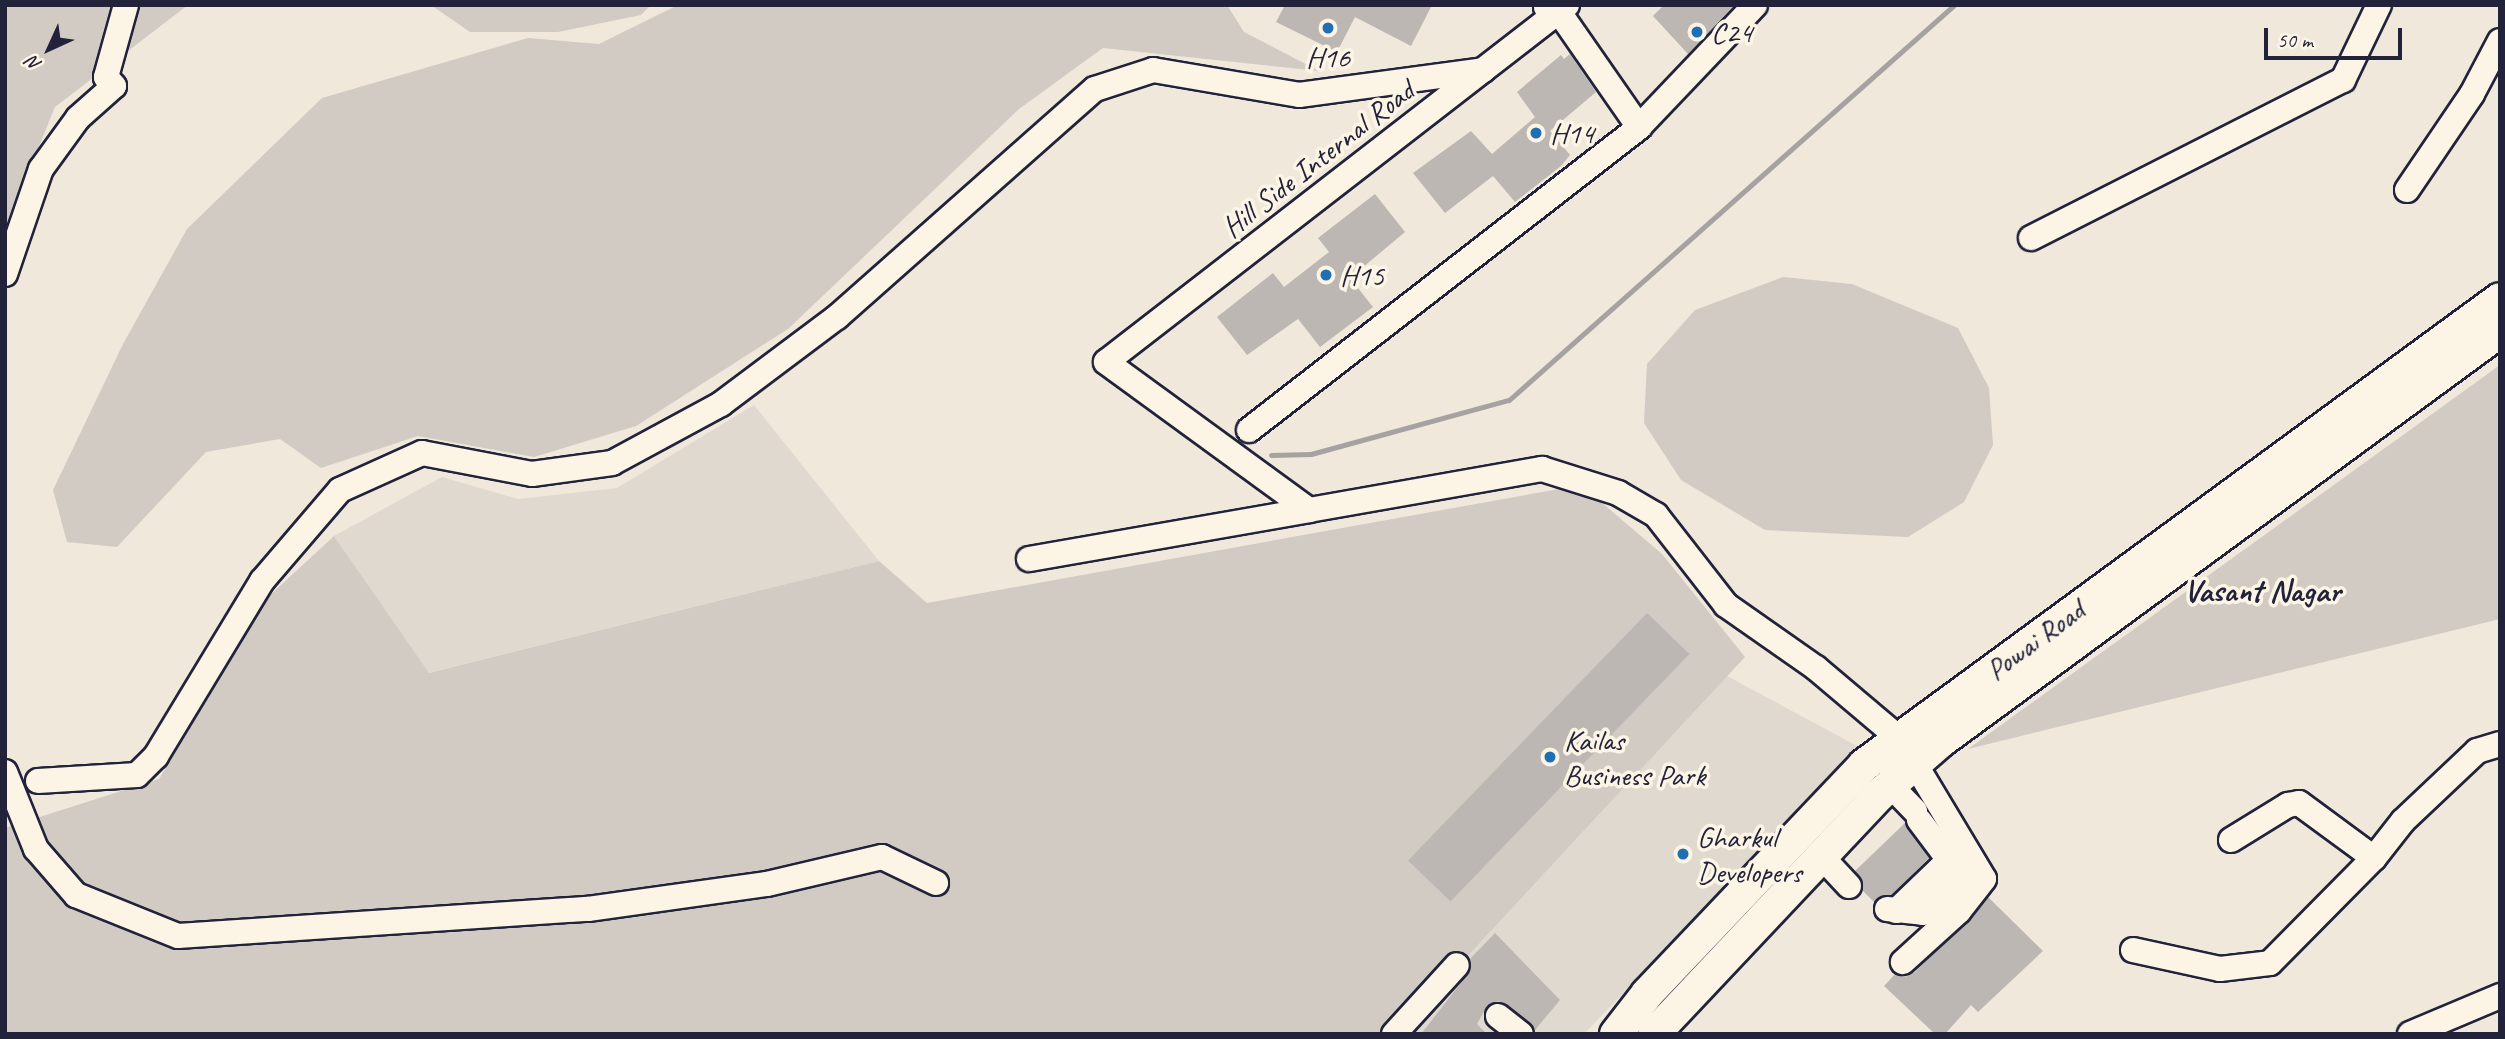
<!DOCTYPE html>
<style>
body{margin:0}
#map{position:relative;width:2505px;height:1039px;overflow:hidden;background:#efe8db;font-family:Caveat,sans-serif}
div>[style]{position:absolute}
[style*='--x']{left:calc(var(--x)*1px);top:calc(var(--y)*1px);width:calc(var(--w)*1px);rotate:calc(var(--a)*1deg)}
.built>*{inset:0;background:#e0d9cf}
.green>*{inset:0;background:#d1cbc3}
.stream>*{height:5px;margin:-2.5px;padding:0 2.5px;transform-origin:2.5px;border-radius:2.5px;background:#a6a2a2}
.building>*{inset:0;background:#bcb7b3;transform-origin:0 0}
.roads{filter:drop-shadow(2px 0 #22223b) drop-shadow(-2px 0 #22223b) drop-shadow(0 2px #22223b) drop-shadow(0 -2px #22223b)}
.minor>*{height:24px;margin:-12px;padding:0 12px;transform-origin:12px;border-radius:12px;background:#fcf5e5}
.major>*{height:32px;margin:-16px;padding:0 16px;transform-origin:16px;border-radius:16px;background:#fcf5e5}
.dots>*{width:19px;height:19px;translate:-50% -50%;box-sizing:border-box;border:4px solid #fcf5e5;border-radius:50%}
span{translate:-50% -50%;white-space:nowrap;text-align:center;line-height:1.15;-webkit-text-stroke:7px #fcf5e5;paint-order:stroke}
.poi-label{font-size:30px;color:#22223b}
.left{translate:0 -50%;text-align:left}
.street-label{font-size:30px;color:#22223b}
.neighbourhood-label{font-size:32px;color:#22223b;font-weight:700}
.frame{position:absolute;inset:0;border:7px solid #22223b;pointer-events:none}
.north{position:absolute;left:14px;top:14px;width:70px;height:70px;-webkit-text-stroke:5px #fcf5e5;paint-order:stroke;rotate:225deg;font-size:19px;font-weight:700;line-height:28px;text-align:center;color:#22223b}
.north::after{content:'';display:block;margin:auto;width:24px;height:32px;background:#22223b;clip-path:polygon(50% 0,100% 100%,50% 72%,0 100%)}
.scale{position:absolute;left:2264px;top:28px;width:138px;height:32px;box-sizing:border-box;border:4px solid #22223b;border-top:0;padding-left:9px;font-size:21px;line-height:24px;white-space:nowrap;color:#22223b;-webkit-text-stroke:5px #fcf5e5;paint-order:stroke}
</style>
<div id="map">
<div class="built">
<i style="clip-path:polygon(754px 405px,879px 561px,428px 673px,334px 536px,442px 477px,518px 499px,617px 488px)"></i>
<i style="clip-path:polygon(1714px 669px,1859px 747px,1584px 1034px,1369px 1034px)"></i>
</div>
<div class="green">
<i style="clip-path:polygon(5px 5px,188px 5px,55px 107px,5px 230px)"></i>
<i style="clip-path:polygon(431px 5px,651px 5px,641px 15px,558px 32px,470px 32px)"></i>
<i style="clip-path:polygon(678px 5px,1227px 5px,1244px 32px,1319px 71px,1103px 48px,1019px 109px,788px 329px,636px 426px,534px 457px,418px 436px,321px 468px,280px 439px,206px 452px,117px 547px,67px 542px,53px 490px,123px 344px,187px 229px,322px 98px,528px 38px,599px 44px)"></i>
<i style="clip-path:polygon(1783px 277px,1852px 284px,1958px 328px,1989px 388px,1993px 445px,1964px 502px,1908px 537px,1765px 530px,1681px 480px,1644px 423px,1647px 364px,1695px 310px)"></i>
<i style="clip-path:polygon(2500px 365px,2500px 619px,1968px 749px)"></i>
<i style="clip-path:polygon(1581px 485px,1662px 554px,1745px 657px,1395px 1034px,5px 1034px,5px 828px,159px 779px,268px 597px,334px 536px,429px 673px,879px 561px,927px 603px)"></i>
</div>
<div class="stream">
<i style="--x:1271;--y:455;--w:40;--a:-1.4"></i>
<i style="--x:1311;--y:454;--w:205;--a:-15.3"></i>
<i style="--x:1509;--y:400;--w:595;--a:-41.59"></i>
</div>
<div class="building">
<i style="clip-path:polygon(1285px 5px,1432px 5px,1411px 46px,1355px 17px,1337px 52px,1276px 22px)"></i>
<i style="clip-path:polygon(1664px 5px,1734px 5px,1688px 54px,1653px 16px)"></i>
<i style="clip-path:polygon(1570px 54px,1596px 92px,1550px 131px,1570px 155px,1561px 166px,1515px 202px,1493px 176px,1445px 213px,1413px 173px,1471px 131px,1492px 154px,1535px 117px,1517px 92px,1561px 55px,1564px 59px)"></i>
<i style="clip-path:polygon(1375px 194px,1405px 232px,1350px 278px,1373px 307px,1320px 347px,1298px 319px,1247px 355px,1217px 317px,1273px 273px,1284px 287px,1329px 252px,1318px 238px)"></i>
<i style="left:1647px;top:613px;width:59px;height:344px;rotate:44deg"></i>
<i style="clip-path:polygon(1905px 823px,1929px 858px,1892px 895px,1874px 902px,1863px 891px,1855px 871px)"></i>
<i style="clip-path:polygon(1988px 897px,2043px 951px,1978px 1012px,1971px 1005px,1945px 1034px,1935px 1034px,1884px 986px,1895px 974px,1905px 977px,1915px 972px)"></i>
<i style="clip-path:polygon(1495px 933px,1560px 1000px,1535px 1030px,1499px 1001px,1487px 1006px,1477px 1024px,1487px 1034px,1421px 1034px,1468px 974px,1470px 959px)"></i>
</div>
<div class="roads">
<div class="minor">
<i style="--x:1567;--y:5;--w:583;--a:142.25"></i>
<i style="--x:1106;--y:362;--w:251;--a:36.1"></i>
<i style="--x:1309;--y:510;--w:237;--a:-10"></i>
<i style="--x:1542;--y:469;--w:80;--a:17.5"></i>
<i style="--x:1618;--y:493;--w:44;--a:30.1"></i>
<i style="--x:1656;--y:515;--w:114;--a:52.1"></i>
<i style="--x:1726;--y:605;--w:110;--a:35"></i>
<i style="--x:1816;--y:668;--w:110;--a:40.2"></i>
<i style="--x:1900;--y:739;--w:163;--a:59"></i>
<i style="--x:1984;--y:879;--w:41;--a:128"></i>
<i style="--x:1959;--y:911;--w:76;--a:137.7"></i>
<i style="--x:1546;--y:7;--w:14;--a:21"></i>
<i style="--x:1559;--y:12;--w:140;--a:55.2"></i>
<i style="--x:2407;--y:190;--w:116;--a:-55.9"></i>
<i style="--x:2472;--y:94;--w:60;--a:-62.2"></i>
<i style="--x:2031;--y:238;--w:350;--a:-26.9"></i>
<i style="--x:2343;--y:80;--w:83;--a:-64.4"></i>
<i style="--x:5;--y:274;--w:111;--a:-71.1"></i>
<i style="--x:41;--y:169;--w:63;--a:-54"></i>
<i style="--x:78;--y:118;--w:48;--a:-41.6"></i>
<i style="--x:114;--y:86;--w:12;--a:-132"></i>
<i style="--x:106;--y:77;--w:75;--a:-74.5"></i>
<i style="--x:1249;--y:430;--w:494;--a:-37.8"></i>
<i style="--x:1639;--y:127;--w:168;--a:-46.4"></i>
<i style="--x:1029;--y:559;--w:284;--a:-9.9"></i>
<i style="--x:5;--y:772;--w:83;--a:68.1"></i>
<i style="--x:36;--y:849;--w:61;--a:49"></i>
<i style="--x:76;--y:895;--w:110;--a:21.9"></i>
<i style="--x:178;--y:936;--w:411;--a:-3.8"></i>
<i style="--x:588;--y:909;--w:181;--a:-8"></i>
<i style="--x:767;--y:884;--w:118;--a:-13.2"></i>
<i style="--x:882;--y:857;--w:60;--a:25.7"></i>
<i style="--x:38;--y:781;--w:99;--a:-3.5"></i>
<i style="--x:137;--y:775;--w:27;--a:-45"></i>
<i style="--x:156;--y:756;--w:205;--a:-58.8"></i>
<i style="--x:262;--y:581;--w:120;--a:-49.4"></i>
<i style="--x:340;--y:490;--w:90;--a:-24.3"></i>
<i style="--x:422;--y:453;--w:112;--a:10.8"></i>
<i style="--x:532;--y:474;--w:81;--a:-7.8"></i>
<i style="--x:612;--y:463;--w:124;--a:-28.4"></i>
<i style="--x:721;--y:404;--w:145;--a:-36.9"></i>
<i style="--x:837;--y:317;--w:344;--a:-41.5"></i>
<i style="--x:1095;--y:89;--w:61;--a:-18.1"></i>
<i style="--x:1153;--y:70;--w:148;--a:9.7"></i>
<i style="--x:1299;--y:95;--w:186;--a:-7.7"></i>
<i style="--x:1890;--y:785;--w:36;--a:46"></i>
<i style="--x:2231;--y:840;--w:67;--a:-31.6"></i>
<i style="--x:2288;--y:805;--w:11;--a:-10"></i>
<i style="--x:2299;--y:803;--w:93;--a:36.3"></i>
<i style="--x:1821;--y:856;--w:41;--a:47"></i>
<i style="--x:1887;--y:909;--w:36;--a:6"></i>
<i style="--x:1923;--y:913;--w:71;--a:-43.3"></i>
<i style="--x:1896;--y:911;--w:74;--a:-43.9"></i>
<i style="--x:1949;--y:860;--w:50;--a:-126.9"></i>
<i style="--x:2133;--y:950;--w:89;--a:12.3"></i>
<i style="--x:2220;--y:969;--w:50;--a:-6.8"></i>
<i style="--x:2270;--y:963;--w:148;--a:-45.3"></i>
<i style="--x:2374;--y:858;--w:47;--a:-51.9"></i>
<i style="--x:2403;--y:821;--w:102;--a:-43.4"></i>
<i style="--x:2477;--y:751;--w:24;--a:-17"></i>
<i style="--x:1498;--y:1016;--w:29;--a:38"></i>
<i style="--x:1394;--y:1034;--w:93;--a:-47.6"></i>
<i style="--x:2410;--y:1034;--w:98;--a:-22.9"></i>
</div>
<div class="major">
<i style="--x:1616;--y:1034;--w:51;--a:-52.2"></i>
<i style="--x:1647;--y:994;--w:315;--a:-46.5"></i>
<i style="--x:1864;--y:765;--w:788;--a:-36.23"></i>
<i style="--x:1654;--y:1034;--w:328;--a:-46.7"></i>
<i style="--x:1879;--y:795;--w:82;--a:-41.1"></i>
<i style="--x:1941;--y:741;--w:693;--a:-36.26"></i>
</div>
</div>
<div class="dots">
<i style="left:1328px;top:28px;background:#1f6fb2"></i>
<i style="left:1697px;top:32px;background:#1f6fb2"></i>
<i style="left:1536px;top:133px;background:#1f6fb2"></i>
<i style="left:1326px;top:275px;background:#1f6fb2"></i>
<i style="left:1550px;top:757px;background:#1f6fb2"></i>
<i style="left:1683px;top:854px;background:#1f6fb2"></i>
</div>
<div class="poi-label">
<span class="left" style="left:1711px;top:32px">C24</span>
<span style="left:1328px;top:57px">H16</span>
<span class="left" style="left:1550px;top:133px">H14</span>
<span class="left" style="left:1340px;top:275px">H15</span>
<span class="left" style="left:1564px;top:757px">Kailas<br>Business Park</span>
<span class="left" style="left:1697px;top:854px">Gharkul<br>Developers</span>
</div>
<div class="street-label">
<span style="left:1318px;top:159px;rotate:-38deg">Hill Side Internal Road</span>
<span style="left:2035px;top:640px;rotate:-36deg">Powai Road</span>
</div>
<div class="neighbourhood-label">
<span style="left:2262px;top:591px">Vasant Nagar</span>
</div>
<div class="frame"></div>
<div class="north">N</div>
<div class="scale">50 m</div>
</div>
